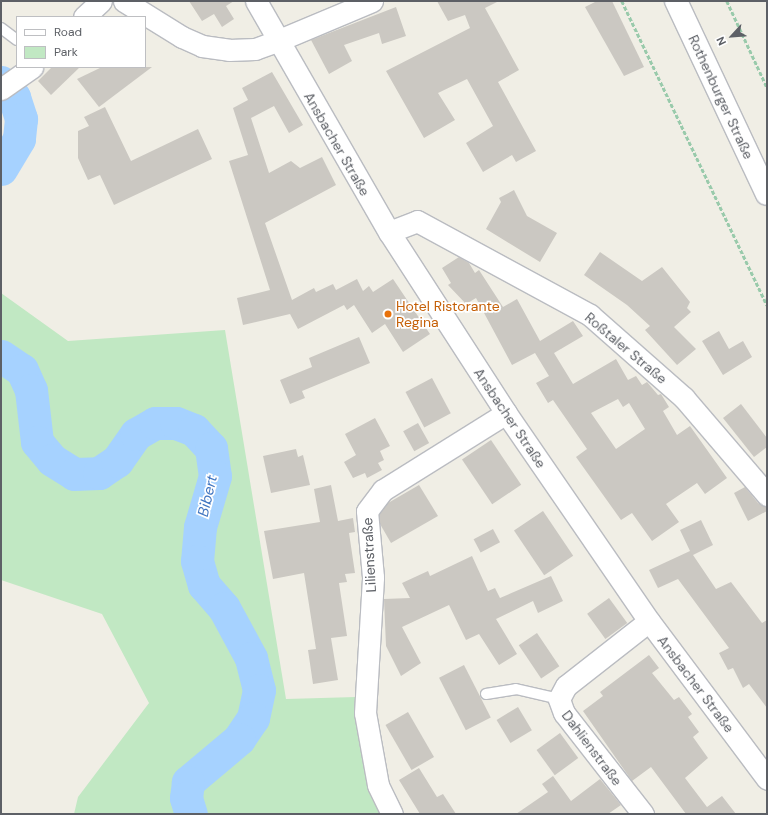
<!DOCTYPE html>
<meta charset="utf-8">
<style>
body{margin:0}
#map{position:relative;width:768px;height:815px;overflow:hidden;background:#f0eee5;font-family:"DM Sans",sans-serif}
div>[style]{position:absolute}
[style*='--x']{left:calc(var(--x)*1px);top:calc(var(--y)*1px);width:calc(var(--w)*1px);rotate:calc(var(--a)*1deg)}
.green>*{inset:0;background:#c1e8c3}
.river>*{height:33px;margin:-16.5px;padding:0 16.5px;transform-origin:16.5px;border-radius:16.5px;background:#a6d2ff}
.building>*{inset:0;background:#cbc8c2;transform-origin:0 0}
.path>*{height:2.5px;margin-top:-1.25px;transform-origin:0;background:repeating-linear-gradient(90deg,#99caab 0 4px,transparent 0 6px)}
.roads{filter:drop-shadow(1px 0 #babcc1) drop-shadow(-1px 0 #babcc1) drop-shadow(0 1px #babcc1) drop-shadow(0 -1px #babcc1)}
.service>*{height:10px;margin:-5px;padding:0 5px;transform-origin:5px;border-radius:5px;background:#fff}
.minor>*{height:21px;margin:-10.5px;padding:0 10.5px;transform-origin:10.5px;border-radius:10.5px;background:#fff}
.secondary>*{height:22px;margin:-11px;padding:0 11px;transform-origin:11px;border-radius:11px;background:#fff}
.dots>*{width:11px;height:11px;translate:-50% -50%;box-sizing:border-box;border:2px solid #fff;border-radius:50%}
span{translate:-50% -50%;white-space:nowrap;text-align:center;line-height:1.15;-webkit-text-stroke:3.5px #fff;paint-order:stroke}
.street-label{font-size:14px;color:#5d6066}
.food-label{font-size:14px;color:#c56008}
.left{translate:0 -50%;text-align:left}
.water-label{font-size:15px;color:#4075c0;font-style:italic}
.frame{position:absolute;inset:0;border:2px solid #5d6066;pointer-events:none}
.legend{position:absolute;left:16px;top:16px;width:130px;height:52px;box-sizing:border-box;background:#fff;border:1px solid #bebfc2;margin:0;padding:5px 7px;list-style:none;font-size:12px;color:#5d6066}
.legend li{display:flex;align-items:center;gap:8px;height:20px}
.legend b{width:20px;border:1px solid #bebfc2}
.north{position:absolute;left:712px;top:16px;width:40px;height:40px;-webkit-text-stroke:3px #fff;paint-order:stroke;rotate:244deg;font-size:11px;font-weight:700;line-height:16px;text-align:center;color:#5d6066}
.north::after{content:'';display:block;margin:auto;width:14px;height:18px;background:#5d6066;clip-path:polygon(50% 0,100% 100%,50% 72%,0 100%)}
</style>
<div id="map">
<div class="green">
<i style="clip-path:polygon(1px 293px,68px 341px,225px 330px,286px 699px,356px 697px,384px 814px,74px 814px,78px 797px,149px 703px,102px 614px,1px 580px)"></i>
</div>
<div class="river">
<i style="--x:1;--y:82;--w:20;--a:49"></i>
<i style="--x:14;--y:97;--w:23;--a:72"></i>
<i style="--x:21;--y:119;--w:20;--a:96"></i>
<i style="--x:19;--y:139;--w:35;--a:121"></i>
<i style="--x:1;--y:356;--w:25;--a:34"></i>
<i style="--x:22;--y:370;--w:22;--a:66"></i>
<i style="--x:31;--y:390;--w:52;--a:83.4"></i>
<i style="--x:37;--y:442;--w:23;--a:50"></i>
<i style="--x:52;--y:460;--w:26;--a:32"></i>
<i style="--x:74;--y:474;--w:25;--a:-2"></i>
<i style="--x:99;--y:473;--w:22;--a:-34"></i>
<i style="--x:117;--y:461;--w:33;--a:-55"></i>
<i style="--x:136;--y:434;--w:22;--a:-30"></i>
<i style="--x:155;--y:423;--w:21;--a:0"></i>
<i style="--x:176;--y:423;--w:19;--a:21"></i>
<i style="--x:194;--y:430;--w:25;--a:47"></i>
<i style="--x:211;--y:448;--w:28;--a:82"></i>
<i style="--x:215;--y:476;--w:53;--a:106.4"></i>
<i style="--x:200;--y:527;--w:34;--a:95"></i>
<i style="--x:197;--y:561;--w:25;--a:74"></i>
<i style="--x:204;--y:585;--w:30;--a:49"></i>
<i style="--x:224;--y:608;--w:57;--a:61.6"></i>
<i style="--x:251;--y:658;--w:33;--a:76"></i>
<i style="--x:259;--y:690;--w:29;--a:102"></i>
<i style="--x:253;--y:718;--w:25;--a:124"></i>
<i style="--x:239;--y:739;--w:67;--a:139.9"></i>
<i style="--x:188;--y:782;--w:16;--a:97"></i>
<i style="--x:186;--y:798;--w:17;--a:73"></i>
</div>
<div class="building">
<i style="clip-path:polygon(189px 1px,234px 1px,226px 6px,234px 19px,222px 27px,214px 14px,202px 21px)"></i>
<i style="clip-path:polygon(437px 1px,499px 1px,485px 8px,519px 70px,498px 82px,536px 151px,516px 162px,512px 155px,483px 172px,466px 143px,493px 126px,467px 79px,438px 93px,455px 120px,424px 138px,386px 71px,470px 28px,465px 15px,448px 21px)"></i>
<i style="clip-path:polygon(597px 1px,612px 1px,644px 67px,624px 76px,585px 7px)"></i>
<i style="clip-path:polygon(396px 7px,406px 36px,382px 44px,379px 33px,344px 45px,352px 61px,329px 74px,311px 40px)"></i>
<i style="clip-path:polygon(52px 67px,80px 67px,51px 95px,38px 81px)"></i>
<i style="clip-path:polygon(102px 67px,152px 67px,99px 107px,77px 79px)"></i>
<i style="clip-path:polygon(272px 72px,303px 125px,289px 133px,274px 106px,251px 118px,269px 173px,291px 161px,300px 168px,322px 157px,336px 185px,265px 223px,292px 300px,314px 288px,316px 292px,333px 284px,336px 290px,357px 279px,363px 291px,369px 286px,373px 292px,393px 279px,430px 334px,403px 352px,385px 324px,372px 333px,354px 305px,347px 310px,344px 305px,298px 329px,290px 314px,243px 325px,237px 298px,270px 290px,229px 161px,248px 155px,233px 108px,248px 100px,242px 88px)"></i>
<i style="clip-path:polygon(105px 107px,131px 161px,198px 129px,212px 159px,114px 205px,100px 175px,88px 180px,78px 158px,78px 131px,89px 126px,84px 117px)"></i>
<i style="clip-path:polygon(514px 190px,527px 216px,557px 233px,540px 262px,486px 229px,501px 202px,499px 198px)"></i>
<i style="clip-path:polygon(600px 252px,642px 281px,662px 267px,690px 302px,687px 308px,691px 312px,674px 327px,696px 349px,677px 365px,645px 330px,650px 326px,627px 305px,584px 275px)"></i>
<i style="clip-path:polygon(evenodd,459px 257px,469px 263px,475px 273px,479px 270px,503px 307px,517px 299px,540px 341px,573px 321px,583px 336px,554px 353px,573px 384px,616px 359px,628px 380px,636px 376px,642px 385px,647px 382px,658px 395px,661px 394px,669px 407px,663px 411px,677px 435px,690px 426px,727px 478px,705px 494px,697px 483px,666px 504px,679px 522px,652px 541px,632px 513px,621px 520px,576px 457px,587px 449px,553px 400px,548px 403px,536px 383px,549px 376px,535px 353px,512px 365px,476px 298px,466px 304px,448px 285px,451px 283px,442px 268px,459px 257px,618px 399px,623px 407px,629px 403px,645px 429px,616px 449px,591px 413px,618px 399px)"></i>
<i style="clip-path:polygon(719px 331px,729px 349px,743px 341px,752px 357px,723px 375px,702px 341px)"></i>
<i style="clip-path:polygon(359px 337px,370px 363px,302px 391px,305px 398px,290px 404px,280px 380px,312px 367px,309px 358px)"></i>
<i style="left:432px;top:378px;width:40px;height:30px;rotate:62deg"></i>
<i style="clip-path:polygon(741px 404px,767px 438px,767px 447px,754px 457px,723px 418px)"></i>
<i style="clip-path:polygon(375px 418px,390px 446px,380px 451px,384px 460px,378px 463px,382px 470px,367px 478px,365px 473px,353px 478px,344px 462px,356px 455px,345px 434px)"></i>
<i style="left:418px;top:423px;width:23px;height:17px;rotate:61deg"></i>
<i style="left:491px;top:440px;width:54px;height:35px;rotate:56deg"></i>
<i style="clip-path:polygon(296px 449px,298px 457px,303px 455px,310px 485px,271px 493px,263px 456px)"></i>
<i style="clip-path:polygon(331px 485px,338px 521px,353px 518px,355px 532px,349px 533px,355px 573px,345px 574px,347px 582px,339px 583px,347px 636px,331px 638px,338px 680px,313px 684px,308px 650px,316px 649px,304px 573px,273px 579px,264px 531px,320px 522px,314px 489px)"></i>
<i style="clip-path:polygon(419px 485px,438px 516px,391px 543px,380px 524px,379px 515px,388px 503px)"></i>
<i style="clip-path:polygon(745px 487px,758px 503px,767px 507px,767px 511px,748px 521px,734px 493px)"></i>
<i style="left:543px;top:511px;width:54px;height:35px;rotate:56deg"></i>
<i style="clip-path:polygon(701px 520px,713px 545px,693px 555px,716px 589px,731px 582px,762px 623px,767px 620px,767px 708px,749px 684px,743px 688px,733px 668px,728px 670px,719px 653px,729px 648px,678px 579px,658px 588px,649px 570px,690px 551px,680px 530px)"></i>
<i style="left:493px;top:529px;width:15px;height:22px;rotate:62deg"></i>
<i style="clip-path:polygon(472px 556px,488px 591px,495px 588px,500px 598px,551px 576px,563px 601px,538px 613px,533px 601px,496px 619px,517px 654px,499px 665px,479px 634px,466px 640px,449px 605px,402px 627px,421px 663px,401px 676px,386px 646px,384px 599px,410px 598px,402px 583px,428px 571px,430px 576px)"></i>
<i style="left:609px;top:598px;width:31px;height:27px;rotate:54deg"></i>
<i style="left:537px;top:633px;width:40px;height:22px;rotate:56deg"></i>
<i style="clip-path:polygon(649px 655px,659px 668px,652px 673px,674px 700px,679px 697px,692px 714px,688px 717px,699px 732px,693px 737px,708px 758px,685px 778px,707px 807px,722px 796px,736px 814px,686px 814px,651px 767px,632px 781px,583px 711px,603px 696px,600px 692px)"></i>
<i style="left:464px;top:665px;width:59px;height:28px;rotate:63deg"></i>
<i style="left:518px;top:707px;width:27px;height:25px;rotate:59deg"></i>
<i style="left:408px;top:712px;width:52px;height:26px;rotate:60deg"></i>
<i style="left:560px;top:733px;width:31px;height:29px;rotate:54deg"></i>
<i style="clip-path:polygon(419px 768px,437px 797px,443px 794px,456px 814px,420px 814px,399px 780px)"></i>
<i style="clip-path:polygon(553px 776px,571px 801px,600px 779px,621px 805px,608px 814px,516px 814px,548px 792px,542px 784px)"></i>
</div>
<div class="path">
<i style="--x:622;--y:1;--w:337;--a:64.5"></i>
<i style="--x:727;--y:1;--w:95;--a:65.1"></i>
</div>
<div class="roads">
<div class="service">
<i style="--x:1;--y:28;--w:20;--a:37"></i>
<i style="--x:486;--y:694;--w:30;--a:-9"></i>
<i style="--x:516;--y:689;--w:44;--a:13.1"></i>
</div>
<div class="minor">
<i style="--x:124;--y:1;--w:68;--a:31.8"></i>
<i style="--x:182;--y:37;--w:22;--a:24"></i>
<i style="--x:202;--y:46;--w:27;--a:8"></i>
<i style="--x:229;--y:50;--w:26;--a:-2"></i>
<i style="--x:255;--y:49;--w:23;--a:-20"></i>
<i style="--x:277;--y:41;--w:103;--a:-22.8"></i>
<i style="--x:256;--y:1;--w:267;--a:60.1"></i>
<i style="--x:389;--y:232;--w:216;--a:57.1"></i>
<i style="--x:506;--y:413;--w:252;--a:55.5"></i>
<i style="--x:649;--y:621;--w:197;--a:53.2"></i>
<i style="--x:84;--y:17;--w:23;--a:-43"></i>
<i style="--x:1;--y:89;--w:38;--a:-35"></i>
<i style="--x:389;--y:232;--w:30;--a:-21"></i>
<i style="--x:417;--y:221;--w:197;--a:28.5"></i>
<i style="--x:590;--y:315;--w:125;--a:41.4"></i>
<i style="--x:684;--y:398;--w:128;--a:49.4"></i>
<i style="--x:392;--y:814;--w:32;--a:-116"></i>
<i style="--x:378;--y:785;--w:73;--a:-100.2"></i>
<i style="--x:365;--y:713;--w:136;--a:-86.6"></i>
<i style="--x:373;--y:577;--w:66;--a:-95.2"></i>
<i style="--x:367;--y:511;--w:26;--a:-53"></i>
<i style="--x:383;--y:490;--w:145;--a:-32"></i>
<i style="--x:643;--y:814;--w:128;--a:-128"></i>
<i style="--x:564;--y:713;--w:15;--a:-110"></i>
<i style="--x:559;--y:699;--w:15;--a:-62"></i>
<i style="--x:566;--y:686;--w:105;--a:-38.1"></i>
</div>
<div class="secondary">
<i style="--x:676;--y:1;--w:213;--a:64.8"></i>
</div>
</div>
<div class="dots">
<i style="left:388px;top:314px;background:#e8710a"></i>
</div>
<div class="street-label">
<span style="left:721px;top:97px;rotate:65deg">Rothenburger Straße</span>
<span style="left:337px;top:144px;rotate:60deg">Ansbacher Straße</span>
<span style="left:626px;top:348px;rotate:40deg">Roßtaler Straße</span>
<span style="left:510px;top:418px;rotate:56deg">Ansbacher Straße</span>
<span style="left:369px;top:555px;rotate:-93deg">Lilienstraße</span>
<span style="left:696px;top:684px;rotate:53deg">Ansbacher Straße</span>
<span style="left:592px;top:748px;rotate:53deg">Dahlienstraße</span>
</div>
<div class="food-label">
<span class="left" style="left:396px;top:314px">Hotel Ristorante<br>Regina</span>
</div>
<div class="water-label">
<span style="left:208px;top:496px;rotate:-77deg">Bibert</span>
</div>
<div class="frame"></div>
<ul class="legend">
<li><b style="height:5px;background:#fff"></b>Road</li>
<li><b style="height:11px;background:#c1e8c3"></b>Park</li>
</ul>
<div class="north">N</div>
</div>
